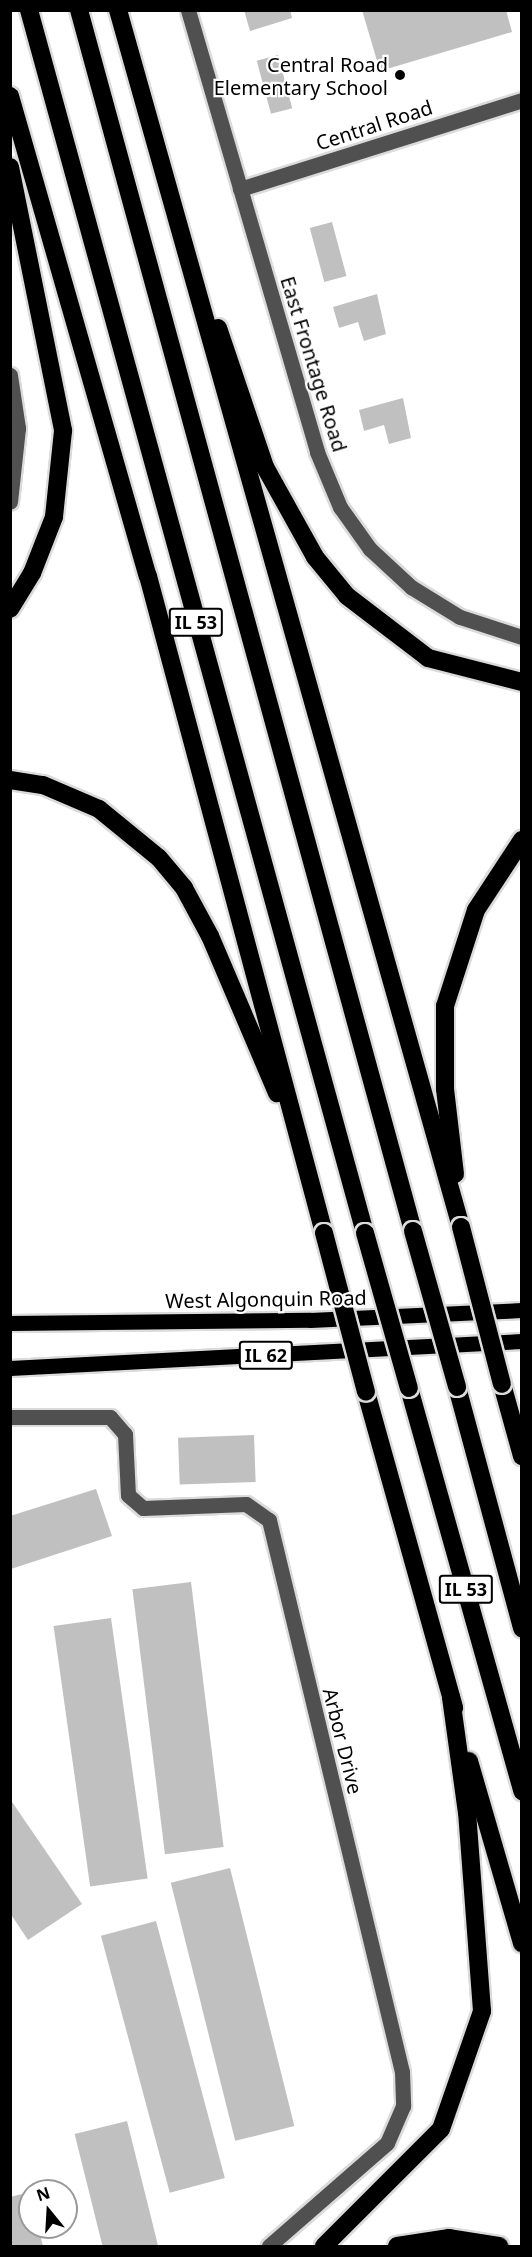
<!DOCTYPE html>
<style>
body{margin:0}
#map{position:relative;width:532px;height:2257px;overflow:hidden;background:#fff;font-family:"Noto Sans",sans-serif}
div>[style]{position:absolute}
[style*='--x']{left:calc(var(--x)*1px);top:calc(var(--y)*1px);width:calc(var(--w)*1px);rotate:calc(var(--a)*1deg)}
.building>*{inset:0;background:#c0c0c0;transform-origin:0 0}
.roads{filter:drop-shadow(2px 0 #dbdbdb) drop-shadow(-2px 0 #dbdbdb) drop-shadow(0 2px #dbdbdb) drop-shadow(0 -2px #dbdbdb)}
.minor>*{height:15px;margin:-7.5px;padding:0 7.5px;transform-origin:7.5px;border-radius:7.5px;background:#505050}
.major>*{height:15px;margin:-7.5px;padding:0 7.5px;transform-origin:7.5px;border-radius:7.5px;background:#000}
.highway>*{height:18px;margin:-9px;padding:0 9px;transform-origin:9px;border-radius:9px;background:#000}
.bridges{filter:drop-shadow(2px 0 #dbdbdb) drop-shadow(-2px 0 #dbdbdb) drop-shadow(0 2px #dbdbdb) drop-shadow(0 -2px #dbdbdb)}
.highway-bridge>*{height:18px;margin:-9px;padding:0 9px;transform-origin:9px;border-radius:9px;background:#000}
.dots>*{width:16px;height:16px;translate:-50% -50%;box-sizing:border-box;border:3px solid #fff;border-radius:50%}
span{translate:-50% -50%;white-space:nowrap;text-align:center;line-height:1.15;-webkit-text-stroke:4.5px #fff;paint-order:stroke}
.shield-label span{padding:2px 4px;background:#fff;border:2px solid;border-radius:4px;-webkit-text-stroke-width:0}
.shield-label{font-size:18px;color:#000;font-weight:700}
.poi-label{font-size:20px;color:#000}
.right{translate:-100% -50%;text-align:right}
.street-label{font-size:20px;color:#000}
.frame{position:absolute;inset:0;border:12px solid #000;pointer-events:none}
.north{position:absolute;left:18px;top:2179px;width:60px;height:60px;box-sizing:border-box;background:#fff;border:2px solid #999;border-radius:50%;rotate:342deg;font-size:16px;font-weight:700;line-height:24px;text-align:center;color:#000}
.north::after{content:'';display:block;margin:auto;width:21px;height:27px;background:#000;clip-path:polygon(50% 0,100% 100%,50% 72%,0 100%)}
</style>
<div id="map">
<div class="building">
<i style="clip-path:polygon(244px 10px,290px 10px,292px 18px,250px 31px)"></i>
<i style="clip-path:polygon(362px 10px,506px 10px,512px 32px,380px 71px)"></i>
<i style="left:278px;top:55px;width:55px;height:22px;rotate:75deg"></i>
<i style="left:332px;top:222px;width:56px;height:23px;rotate:75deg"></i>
<i style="clip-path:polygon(377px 294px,386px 334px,364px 341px,358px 322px,339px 328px,333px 307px)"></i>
<i style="clip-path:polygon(403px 398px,411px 438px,389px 444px,384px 425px,364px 431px,359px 410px)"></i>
<i style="left:254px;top:1435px;width:47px;height:76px;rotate:88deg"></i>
<i style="clip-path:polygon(96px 1489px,112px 1536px,11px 1569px,10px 1516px)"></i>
<i style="left:191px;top:1582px;width:267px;height:59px;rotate:83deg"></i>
<i style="left:111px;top:1618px;width:263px;height:58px;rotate:82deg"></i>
<i style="clip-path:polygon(10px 1799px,82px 1904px,28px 1940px,10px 1913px)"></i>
<i style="left:230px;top:1868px;width:266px;height:61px;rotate:76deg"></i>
<i style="left:156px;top:1921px;width:266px;height:57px;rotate:75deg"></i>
<i style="left:127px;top:2121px;width:129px;height:54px;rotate:76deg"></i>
<i style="clip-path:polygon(30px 2192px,30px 2227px,38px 2227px,43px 2246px,10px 2246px,10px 2197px)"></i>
</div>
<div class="roads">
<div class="minor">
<i style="--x:188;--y:10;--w:460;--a:73.7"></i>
<i style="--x:317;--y:452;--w:60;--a:67.3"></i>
<i style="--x:340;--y:507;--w:52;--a:54.5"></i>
<i style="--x:370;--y:549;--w:56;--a:42.8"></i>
<i style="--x:411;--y:587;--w:57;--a:31.5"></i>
<i style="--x:460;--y:617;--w:65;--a:17.9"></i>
<i style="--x:240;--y:189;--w:296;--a:-17.5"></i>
<i style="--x:10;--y:375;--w:54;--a:81.4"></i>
<i style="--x:18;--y:428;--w:74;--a:96.2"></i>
<i style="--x:10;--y:1417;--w:100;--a:0"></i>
<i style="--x:110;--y:1417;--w:23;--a:49"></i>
<i style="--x:125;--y:1434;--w:61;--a:87.2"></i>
<i style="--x:128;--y:1495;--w:20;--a:41"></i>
<i style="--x:143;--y:1508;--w:103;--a:-2.2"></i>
<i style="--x:246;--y:1504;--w:28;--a:35"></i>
<i style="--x:269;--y:1520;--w:568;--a:76.45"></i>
<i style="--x:402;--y:2072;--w:34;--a:88"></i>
<i style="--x:403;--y:2106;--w:40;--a:113.4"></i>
<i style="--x:387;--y:2143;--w:157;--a:138.9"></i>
</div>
<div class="major">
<i style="--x:10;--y:1323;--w:300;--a:-0.6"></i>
<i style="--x:310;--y:1320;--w:212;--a:-2.7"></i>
<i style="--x:10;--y:1368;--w:513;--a:-3.02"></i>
</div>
<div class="highway">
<i style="--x:29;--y:10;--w:1268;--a:74.64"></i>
<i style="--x:79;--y:10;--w:1266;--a:74.7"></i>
<i style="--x:118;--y:10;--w:1264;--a:74.26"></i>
<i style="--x:10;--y:96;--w:499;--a:74"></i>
<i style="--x:148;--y:576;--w:680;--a:75"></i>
<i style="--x:10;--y:167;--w:269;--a:78.6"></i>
<i style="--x:63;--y:431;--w:86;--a:96"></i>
<i style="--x:54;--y:517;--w:60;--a:111.4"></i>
<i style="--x:32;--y:573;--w:42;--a:121.4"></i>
<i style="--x:218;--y:328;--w:147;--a:71.3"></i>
<i style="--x:265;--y:467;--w:103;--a:60.9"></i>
<i style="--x:315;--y:557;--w:50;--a:50.6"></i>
<i style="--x:347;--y:596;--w:102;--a:37.4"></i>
<i style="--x:428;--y:658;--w:97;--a:14.3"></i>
<i style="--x:10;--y:780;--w:33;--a:9"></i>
<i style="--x:43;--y:785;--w:61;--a:23.2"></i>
<i style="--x:99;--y:809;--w:77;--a:39.2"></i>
<i style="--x:159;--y:858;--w:39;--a:50"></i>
<i style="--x:184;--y:888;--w:55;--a:61.6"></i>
<i style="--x:210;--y:936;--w:171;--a:66.9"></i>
<i style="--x:455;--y:1174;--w:86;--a:-96.7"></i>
<i style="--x:445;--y:1089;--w:83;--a:-90"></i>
<i style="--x:445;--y:1006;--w:101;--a:-72.1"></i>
<i style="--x:476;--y:910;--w:84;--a:-56.7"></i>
<i style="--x:502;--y:1384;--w:75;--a:74.5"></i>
<i style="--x:457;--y:1387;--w:250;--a:74.9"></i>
<i style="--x:409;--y:1388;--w:419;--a:74.3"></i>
<i style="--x:366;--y:1392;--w:328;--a:74.4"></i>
<i style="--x:469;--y:1761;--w:190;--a:73.8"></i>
<i style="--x:324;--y:2246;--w:165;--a:-45"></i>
<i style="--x:441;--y:2129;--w:125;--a:-70.8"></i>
<i style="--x:482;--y:2011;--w:199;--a:-94.3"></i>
<i style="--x:467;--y:1813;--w:117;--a:-97.9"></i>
<i style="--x:397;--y:2246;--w:53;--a:-8.7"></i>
<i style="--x:449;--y:2238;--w:51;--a:9.1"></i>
</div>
</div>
<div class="bridges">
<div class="highway-bridge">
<i style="--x:461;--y:1227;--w:162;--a:75.4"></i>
<i style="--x:413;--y:1231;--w:162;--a:74.2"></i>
<i style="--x:324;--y:1233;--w:164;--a:75.2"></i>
<i style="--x:365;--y:1233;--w:161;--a:74.2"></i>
</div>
</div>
<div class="dots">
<i style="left:400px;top:75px;background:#000"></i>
</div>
<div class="shield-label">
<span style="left:196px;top:622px">IL 53</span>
<span style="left:266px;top:1355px">IL 62</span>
<span style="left:466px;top:1589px">IL 53</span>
</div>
<div class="poi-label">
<span class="right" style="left:388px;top:76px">Central Road<br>Elementary School</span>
</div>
<div class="street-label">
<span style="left:374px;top:125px;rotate:-18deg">Central Road</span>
<span style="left:314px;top:364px;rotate:73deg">East Frontage Road</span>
<span style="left:266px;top:1299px;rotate:-1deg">West Algonquin Road</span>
<span style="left:343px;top:1741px;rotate:76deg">Arbor Drive</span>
</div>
<div class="frame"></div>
<div class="north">N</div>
</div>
